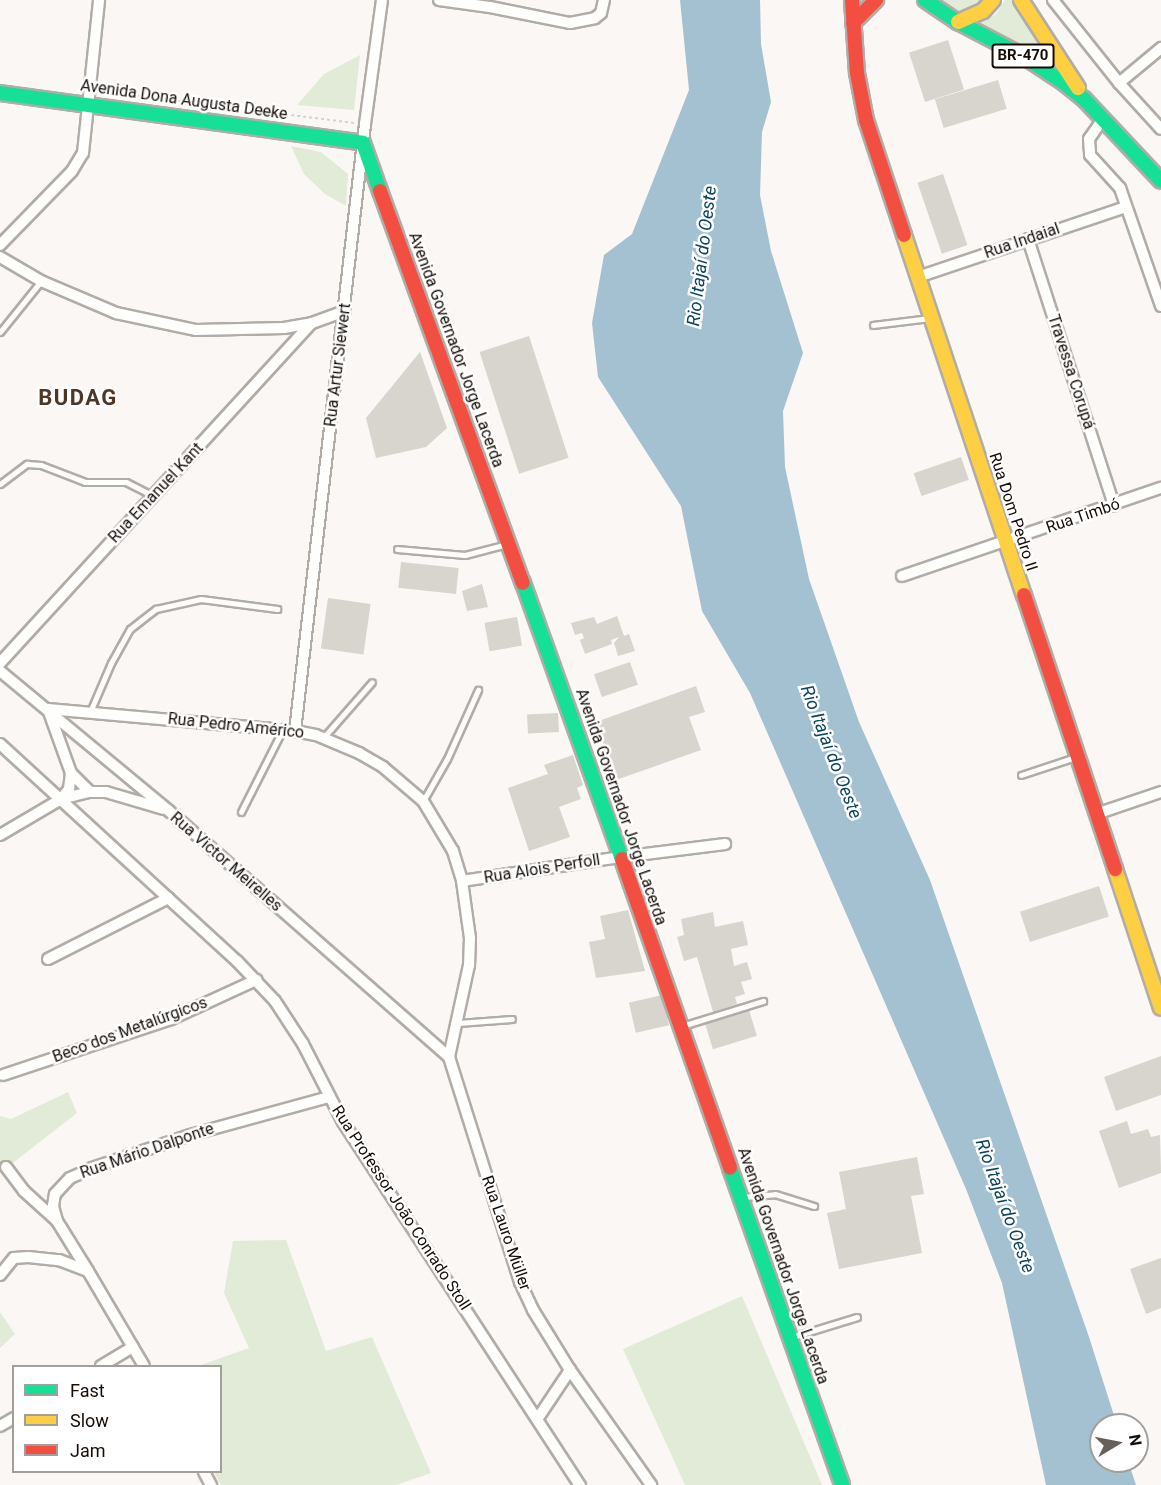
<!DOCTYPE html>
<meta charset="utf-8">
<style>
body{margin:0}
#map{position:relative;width:1161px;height:1485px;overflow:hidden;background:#faf7f4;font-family:Roboto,sans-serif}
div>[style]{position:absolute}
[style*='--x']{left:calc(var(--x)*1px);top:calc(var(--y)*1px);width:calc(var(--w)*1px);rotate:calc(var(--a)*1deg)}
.green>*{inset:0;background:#e2ebd8}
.water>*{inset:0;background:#a4c1d1}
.building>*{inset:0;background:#d8d4ce;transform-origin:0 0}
.path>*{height:2px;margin-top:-1px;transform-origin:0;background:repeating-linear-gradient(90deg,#d4d2d2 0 3px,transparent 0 6px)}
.roads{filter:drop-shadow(2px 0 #b2aca7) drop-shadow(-2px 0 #b2aca7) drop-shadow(0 2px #b2aca7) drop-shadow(0 -2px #b2aca7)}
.lane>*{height:5px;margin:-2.5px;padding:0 2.5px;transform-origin:2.5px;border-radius:2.5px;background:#fefefd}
.street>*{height:10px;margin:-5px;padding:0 5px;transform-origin:5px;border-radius:5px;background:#fefefd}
.fast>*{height:14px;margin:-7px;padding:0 7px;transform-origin:7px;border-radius:7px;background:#16e098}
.slow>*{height:14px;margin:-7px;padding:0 7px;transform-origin:7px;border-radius:7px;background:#ffcf43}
.jam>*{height:14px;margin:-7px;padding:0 7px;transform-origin:7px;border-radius:7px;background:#f24e42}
span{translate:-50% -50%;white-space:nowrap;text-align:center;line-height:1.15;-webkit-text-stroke:5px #fff;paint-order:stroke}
.shield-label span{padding:2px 4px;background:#fff;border:2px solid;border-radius:4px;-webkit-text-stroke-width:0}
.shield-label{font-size:15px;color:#170d07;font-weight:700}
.street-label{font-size:16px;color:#170d07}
.water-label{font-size:18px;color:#0c455f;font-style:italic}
.district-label{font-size:22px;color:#4e3727;font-weight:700;letter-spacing:1.5px}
.legend{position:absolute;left:12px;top:1365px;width:210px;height:108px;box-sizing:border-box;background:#fff;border:2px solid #a29e9c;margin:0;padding:8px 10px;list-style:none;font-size:18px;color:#170d07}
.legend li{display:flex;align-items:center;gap:12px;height:30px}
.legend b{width:30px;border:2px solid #a29e9c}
.north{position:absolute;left:1089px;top:1413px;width:60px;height:60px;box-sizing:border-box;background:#fff;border:2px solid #a29e9c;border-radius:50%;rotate:80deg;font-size:16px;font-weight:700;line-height:24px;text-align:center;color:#170d07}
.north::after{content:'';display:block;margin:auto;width:21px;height:27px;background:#665f5a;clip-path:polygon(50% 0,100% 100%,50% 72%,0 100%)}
</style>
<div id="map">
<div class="green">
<i style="clip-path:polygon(933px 0,983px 0,977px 7px,955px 14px)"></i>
<i style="clip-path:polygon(1005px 0,1017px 0,1075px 89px,1022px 45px,977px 22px,995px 15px)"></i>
<i style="clip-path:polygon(360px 55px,354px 110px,297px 105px,324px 74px)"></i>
<i style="clip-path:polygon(291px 146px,321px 152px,348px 174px,346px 206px,325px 194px,304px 174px)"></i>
<i style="clip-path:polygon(68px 1092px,77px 1113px,0 1173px,0 1116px,11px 1119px)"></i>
<i style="clip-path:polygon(286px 1240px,326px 1351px,372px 1337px,431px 1473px,396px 1485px,221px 1485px,214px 1472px,220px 1472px,220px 1366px,198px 1366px,249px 1348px,224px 1293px,233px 1241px)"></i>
<i style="clip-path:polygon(742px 1296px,822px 1485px,685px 1485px,623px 1349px)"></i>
<i style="clip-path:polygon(0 1312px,15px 1334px,0 1348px)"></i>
</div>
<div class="water">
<i style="clip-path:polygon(680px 0,760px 0,761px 44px,771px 102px,762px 132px,760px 195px,771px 251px,803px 353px,783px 411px,785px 467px,809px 579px,859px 722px,930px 880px,1089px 1337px,1117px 1425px,1101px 1425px,1101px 1461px,1128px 1461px,1136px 1485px,1046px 1485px,1002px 1283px,966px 1189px,750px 693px,702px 611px,681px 506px,598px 377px,592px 323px,604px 255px,632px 234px,689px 90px)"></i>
</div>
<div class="building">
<i style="left:948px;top:40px;width:52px;height:41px;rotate:72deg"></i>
<i style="left:998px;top:80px;width:30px;height:66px;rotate:73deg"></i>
<i style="left:943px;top:174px;width:75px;height:27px;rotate:71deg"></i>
<i style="left:529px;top:336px;width:128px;height:52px;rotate:72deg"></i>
<i style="clip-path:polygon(420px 352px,447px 428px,426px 447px,376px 458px,366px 418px)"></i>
<i style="left:961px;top:457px;width:24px;height:50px;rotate:71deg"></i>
<i style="left:401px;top:562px;width:58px;height:26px;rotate:6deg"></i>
<i style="clip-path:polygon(482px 584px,488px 607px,467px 611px,462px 591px)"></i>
<i style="left:328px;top:598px;width:43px;height:51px;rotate:8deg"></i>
<i style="clip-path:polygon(617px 616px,624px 636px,629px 634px,635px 651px,618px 656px,614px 643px,619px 637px,611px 640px,612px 644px,585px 654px,580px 640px,584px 638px,582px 633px,575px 635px,571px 623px,594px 617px,597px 624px)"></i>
<i style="left:517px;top:617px;width:29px;height:33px;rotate:80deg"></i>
<i style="left:630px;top:662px;width:24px;height:38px;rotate:71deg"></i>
<i style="clip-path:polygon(696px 686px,705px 712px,689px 717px,701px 750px,616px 780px,596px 722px)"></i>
<i style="left:558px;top:713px;width:19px;height:31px;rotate:87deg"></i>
<i style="clip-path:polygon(573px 755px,583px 785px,577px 788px,581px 799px,559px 807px,570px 837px,529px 851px,508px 788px,548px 774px,544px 765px)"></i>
<i style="left:1099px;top:886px;width:32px;height:83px;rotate:72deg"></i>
<i style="clip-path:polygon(628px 910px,645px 971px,596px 978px,589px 942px,605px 939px,600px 916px)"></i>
<i style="clip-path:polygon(713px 912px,715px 927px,743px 921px,748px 945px,731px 949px,734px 966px,747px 962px,752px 979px,741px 982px,745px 994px,735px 997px,737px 1004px,713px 1012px,697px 957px,684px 961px,677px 937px,684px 935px,681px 919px)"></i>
<i style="left:662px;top:995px;width:31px;height:34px;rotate:77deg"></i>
<i style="left:749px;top:1010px;width:27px;height:46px;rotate:73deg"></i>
<i style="clip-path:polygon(1161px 1056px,1161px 1095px,1116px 1111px,1104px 1077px)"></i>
<i style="clip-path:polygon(1127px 1121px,1131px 1134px,1148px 1129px,1151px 1137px,1160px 1135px,1161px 1173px,1119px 1188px,1099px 1131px)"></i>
<i style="clip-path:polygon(917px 1157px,924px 1194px,911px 1196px,922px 1253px,839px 1269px,827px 1213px,846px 1209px,839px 1172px)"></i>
<i style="clip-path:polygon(1161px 1258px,1161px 1308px,1146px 1314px,1130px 1269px)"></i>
</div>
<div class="path">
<i style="--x:101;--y:91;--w:255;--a:7.2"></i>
</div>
<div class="roads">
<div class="lane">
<i style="--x:873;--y:325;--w:57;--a:-7"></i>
<i style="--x:0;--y:332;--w:65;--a:-51.2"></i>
<i style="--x:0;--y:484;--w:34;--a:-37"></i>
<i style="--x:27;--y:464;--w:14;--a:4"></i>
<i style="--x:41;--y:465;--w:47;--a:21.1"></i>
<i style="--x:85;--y:482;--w:41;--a:0"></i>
<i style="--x:126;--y:482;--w:31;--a:27"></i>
<i style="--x:397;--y:549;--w:68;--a:5"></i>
<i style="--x:465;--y:555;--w:43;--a:-14.7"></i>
<i style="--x:90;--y:712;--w:53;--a:-66.8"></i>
<i style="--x:111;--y:663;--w:39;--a:-61"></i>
<i style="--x:130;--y:629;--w:33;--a:-38"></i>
<i style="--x:156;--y:609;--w:46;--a:-12.5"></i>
<i style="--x:201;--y:599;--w:77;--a:7.5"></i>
<i style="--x:323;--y:738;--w:74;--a:-48.8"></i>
<i style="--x:1021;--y:775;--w:57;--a:-18.4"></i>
<i style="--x:423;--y:801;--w:48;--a:-60.3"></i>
<i style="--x:447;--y:759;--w:76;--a:-65.8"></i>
<i style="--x:241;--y:812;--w:91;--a:-63.2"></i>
<i style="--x:458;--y:1023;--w:54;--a:-4.2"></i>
<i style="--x:682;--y:1026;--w:85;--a:-17.2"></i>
<i style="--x:743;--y:1197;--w:32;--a:-5"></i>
<i style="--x:775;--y:1194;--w:41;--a:17.1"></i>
<i style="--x:792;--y:1337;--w:68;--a:-17.1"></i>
</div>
<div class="street">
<i style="--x:439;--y:0;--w:51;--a:7.8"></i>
<i style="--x:490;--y:7;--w:82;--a:11.3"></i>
<i style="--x:570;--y:23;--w:25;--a:-11"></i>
<i style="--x:595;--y:18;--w:8;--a:-40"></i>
<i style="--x:601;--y:13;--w:13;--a:-77"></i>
<i style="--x:1053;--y:0;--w:106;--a:51.5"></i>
<i style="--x:1119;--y:83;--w:62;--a:47.6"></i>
<i style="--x:1119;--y:83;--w:55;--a:-39.8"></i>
<i style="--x:1103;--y:119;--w:24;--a:125"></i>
<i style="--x:1089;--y:139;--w:16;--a:86"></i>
<i style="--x:1090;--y:155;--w:45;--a:47.7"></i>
<i style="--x:1120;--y:188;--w:125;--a:70.8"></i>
<i style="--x:1028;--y:239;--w:280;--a:72.1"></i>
<i style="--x:0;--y:245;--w:103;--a:-45.8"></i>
<i style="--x:72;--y:171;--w:21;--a:-59"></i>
<i style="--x:83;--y:153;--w:154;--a:-84"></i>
<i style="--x:0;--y:257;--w:48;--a:30.3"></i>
<i style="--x:41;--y:281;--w:82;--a:23.1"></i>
<i style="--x:116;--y:313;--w:82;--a:12"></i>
<i style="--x:196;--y:330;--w:88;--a:-1.3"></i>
<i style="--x:284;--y:328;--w:28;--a:-10"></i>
<i style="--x:312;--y:323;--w:35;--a:-20"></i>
<i style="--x:918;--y:277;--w:219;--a:-18.6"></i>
<i style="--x:902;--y:576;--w:274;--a:-18.8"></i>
<i style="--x:0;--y:663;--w:461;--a:-47.5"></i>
<i style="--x:0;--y:671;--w:219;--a:39.6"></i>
<i style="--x:169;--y:811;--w:373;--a:41.3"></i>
<i style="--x:295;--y:731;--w:611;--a:-83.42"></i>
<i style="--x:365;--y:124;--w:125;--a:-82.2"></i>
<i style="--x:0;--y:744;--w:321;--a:42.5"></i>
<i style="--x:237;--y:961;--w:55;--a:46.5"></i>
<i style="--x:275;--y:1001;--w:51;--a:56.9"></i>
<i style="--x:303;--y:1044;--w:88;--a:62.9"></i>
<i style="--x:343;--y:1122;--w:434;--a:56.9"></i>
<i style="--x:71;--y:773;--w:27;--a:45"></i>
<i style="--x:61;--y:799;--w:13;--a:-51"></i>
<i style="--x:69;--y:789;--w:16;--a:-83"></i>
<i style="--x:71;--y:773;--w:68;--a:-109.8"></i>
<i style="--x:48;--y:709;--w:248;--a:5.1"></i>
<i style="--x:295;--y:731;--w:21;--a:11"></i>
<i style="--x:316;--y:735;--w:47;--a:22.7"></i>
<i style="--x:359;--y:753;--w:28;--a:30"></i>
<i style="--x:383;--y:767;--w:52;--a:40.4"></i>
<i style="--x:423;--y:801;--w:58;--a:59"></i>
<i style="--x:453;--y:851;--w:31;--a:73"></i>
<i style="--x:462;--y:881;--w:58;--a:82"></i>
<i style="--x:470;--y:938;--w:27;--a:92"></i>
<i style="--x:469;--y:965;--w:94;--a:102.3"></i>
<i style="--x:1096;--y:814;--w:69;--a:-18.7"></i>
<i style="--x:0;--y:835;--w:71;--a:-30.5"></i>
<i style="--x:61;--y:799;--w:30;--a:-14"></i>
<i style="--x:90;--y:792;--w:16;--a:0"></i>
<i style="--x:106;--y:792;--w:60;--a:16.3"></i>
<i style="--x:462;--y:881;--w:161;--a:-8.6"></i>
<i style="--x:621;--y:857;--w:105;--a:-7.1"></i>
<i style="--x:48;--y:959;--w:135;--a:-26.9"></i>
<i style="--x:449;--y:1057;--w:236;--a:72.5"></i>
<i style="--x:520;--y:1282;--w:31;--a:65"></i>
<i style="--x:533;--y:1310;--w:70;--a:58.3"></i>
<i style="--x:570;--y:1370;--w:141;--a:54.8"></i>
<i style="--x:3;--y:1075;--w:177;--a:-18.4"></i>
<i style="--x:171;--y:1019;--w:94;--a:-24.6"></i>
<i style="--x:6;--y:1167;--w:30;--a:53"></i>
<i style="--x:24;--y:1191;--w:43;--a:42.2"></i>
<i style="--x:88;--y:1271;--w:59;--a:-121.8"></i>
<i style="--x:57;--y:1221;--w:16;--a:-105"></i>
<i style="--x:53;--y:1206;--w:12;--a:-81"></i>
<i style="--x:55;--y:1194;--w:22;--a:-47"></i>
<i style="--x:70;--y:1178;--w:24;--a:-24"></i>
<i style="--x:92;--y:1168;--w:103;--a:-18.6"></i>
<i style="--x:190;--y:1135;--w:144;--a:-15.3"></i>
<i style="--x:0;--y:1275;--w:22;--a:-51"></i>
<i style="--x:14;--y:1258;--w:14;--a:-4"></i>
<i style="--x:28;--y:1257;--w:31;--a:6"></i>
<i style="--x:59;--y:1260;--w:31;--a:21"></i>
<i style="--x:88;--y:1271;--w:110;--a:59.5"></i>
<i style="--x:101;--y:1366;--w:37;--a:-31"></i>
<i style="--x:538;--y:1418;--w:58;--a:-56.3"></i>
<i style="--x:0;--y:1426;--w:16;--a:-30"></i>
<i style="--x:204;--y:1472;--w:15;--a:62"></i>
</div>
<div class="fast">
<i style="--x:925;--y:0;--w:40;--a:34"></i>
<i style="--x:958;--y:22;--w:73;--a:27.6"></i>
<i style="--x:1023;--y:56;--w:49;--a:33.4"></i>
<i style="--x:1064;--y:83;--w:26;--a:39"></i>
<i style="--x:1084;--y:99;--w:112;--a:46.8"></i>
<i style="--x:0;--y:93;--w:366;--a:7.8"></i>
<i style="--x:363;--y:143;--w:51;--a:70.5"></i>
<i style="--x:523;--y:583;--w:293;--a:70.3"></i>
<i style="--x:730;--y:1168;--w:336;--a:70.5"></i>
</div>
<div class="slow">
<i style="--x:1021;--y:0;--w:105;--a:57.1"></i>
<i style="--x:958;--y:22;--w:27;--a:-24"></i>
<i style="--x:983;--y:11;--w:15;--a:-48"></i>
<i style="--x:904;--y:235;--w:379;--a:71.6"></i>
<i style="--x:1115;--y:869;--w:146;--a:71.7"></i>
</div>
<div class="jam">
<i style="--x:852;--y:0;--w:73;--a:86.1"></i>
<i style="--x:857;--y:73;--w:48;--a:79.2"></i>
<i style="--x:866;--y:120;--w:121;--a:71.7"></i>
<i style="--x:853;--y:23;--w:33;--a:-45"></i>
<i style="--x:380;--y:191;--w:417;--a:70"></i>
<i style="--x:1024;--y:595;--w:289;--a:71.6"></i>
<i style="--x:622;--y:859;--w:327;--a:70.7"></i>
</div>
</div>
<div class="shield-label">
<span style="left:1023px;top:56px">BR-470</span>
</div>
<div class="street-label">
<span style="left:184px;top:100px;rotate:8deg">Avenida Dona Augusta Deeke</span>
<span style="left:1022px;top:241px;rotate:-19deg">Rua Indaial</span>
<span style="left:456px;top:350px;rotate:70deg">Avenida Governador Jorge Lacerda</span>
<span style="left:338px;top:365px;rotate:-83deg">Rua Artur Siewert</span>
<span style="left:1071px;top:372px;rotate:72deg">Travessa Corupá</span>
<span style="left:156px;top:493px;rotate:-47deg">Rua Emanuel Kant</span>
<span style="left:1013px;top:512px;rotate:72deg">Rua Dom Pedro II</span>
<span style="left:1083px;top:516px;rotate:-19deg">Rua Timbó</span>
<span style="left:236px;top:726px;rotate:6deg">Rua Pedro Américo</span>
<span style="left:621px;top:807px;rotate:71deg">Avenida Governador Jorge Lacerda</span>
<span style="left:226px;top:862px;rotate:41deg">Rua Victor Meirelles</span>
<span style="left:542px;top:869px;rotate:-9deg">Rua Alois Perfoll</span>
<span style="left:130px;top:1030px;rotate:-20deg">Beco dos Metalúrgicos</span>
<span style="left:147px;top:1151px;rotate:-19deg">Rua Mário Dalponte</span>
<span style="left:401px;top:1208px;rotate:57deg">Rua Professor João Conrado Stoll</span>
<span style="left:506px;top:1233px;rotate:71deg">Rua Lauro Müller</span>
<span style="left:783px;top:1266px;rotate:71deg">Avenida Governador Jorge Lacerda</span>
</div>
<div class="water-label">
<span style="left:702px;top:256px;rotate:-83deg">Rio Itajaí do Oeste</span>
<span style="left:831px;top:752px;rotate:69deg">Rio Itajaí do Oeste</span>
<span style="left:1005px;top:1206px;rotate:70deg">Rio Itajaí do Oeste</span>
</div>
<div class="district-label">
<span style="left:78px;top:398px">BUDAG</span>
</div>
<ul class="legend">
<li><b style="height:8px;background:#16e098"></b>Fast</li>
<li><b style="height:8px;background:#ffcf43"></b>Slow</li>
<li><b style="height:8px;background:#f24e42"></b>Jam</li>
</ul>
<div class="north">N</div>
</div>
